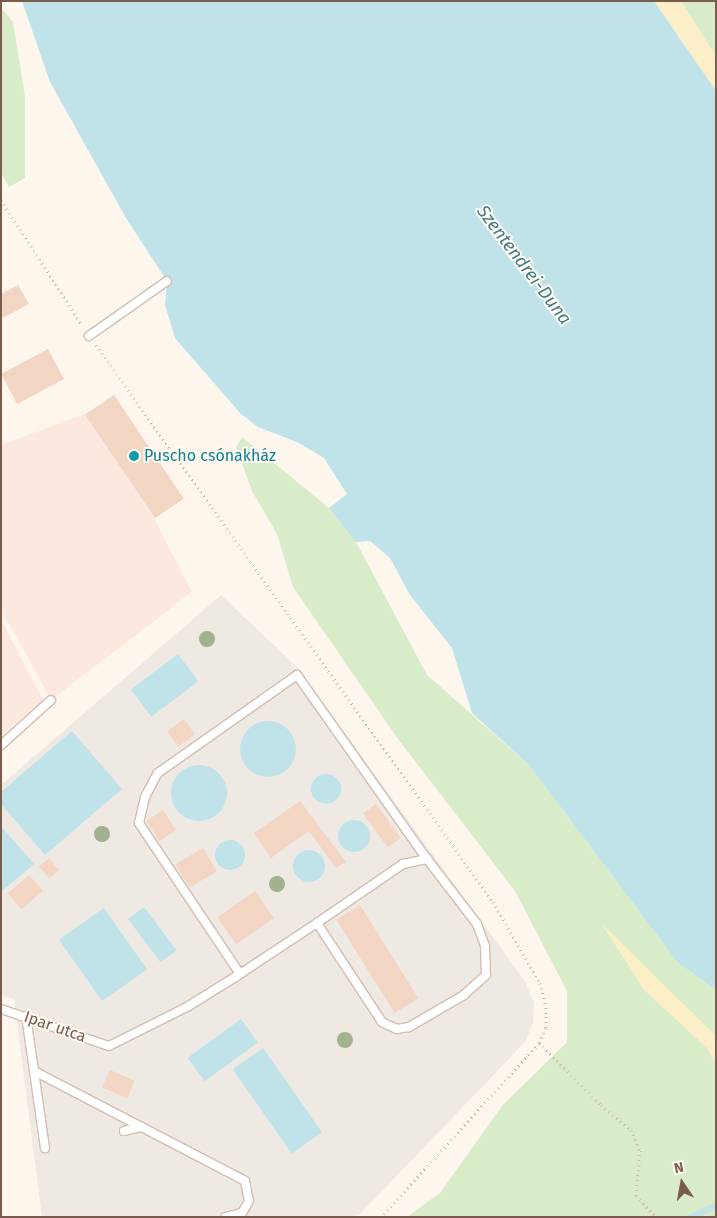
<!DOCTYPE html>
<meta charset="utf-8">
<style>
body{margin:0}
#map{position:relative;width:717px;height:1218px;overflow:hidden;background:#fdf6ec;font-family:"Fira Sans",sans-serif}
div>[style]{position:absolute}
[style*='--x']{left:calc(var(--x)*1px);top:calc(var(--y)*1px);width:calc(var(--w)*1px);rotate:calc(var(--a)*1deg)}
.commercial>*{inset:0;background:#fde8e0}
.industrial>*{inset:0;background:#efe9e4}
.green>*{inset:0;background:#d8ecc9}
.sand>*{inset:0;background:#fcefc7}
.water>*{inset:0;background:#bfe3e8;transform-origin:0 0}
.round{border-radius:50%}
.stream>*{height:5.5px;margin:-2.75px;padding:0 2.75px;transform-origin:2.75px;border-radius:2.75px;background:#bfe3e8}
.building>*{inset:0;background:#f3d5c3;transform-origin:0 0}
.path>*{height:3px;margin-top:-1.5px;transform-origin:0;background:repeating-linear-gradient(90deg,#d9b8a5 0 1px,transparent 0 5px)}
.roads{filter:drop-shadow(1px 0 #d1beb0) drop-shadow(-1px 0 #d1beb0) drop-shadow(0 1px #d1beb0) drop-shadow(0 -1px #d1beb0)}
.service>*{height:8px;margin:-4px;padding:0 4px;transform-origin:4px;border-radius:4px;background:#fff}
.trees>*{width:16px;height:16px;margin:-8px;border-radius:50%;background:#a0b28e}
.dots>*{width:14px;height:14px;translate:-50% -50%;box-sizing:border-box;border:2px solid #fffaf3;border-radius:50%}
span{translate:-50% -50%;white-space:nowrap;text-align:center;line-height:1.15;-webkit-text-stroke:4px #fffaf3;paint-order:stroke}
.culture-label{font-size:16px;color:#0d838f}
.left{translate:0 -50%;text-align:left}
.street-label{font-size:16px;color:#7a5c4d}
.water-label{font-size:18px;color:#437c86;font-style:italic}
.frame{position:absolute;inset:0;border:2px solid #7a5c4d;pointer-events:none}
.north{position:absolute;left:657px;top:1158px;width:50px;height:50px;-webkit-text-stroke:4px #fffaf3;paint-order:stroke;rotate:348deg;font-size:14px;font-weight:700;line-height:20px;text-align:center;color:#7a5c4d}
.north::after{content:'';display:block;margin:auto;width:18px;height:22px;background:#7a5c4d;clip-path:polygon(50% 0,100% 100%,50% 72%,0 100%)}
</style>
<div id="map">
<div class="commercial">
<i style="clip-path:polygon(85px 414px,154px 518px,192px 592px,51px 700px,1px 609px,1px 445px)"></i>
<i style="clip-path:polygon(1px 619px,43px 700px,1px 736px)"></i>
</div>
<div class="industrial">
<i style="clip-path:polygon(221px 595px,297px 667px,524px 980px,534px 1002px,533px 1023px,526px 1041px,360px 1214px,352px 1217px,42px 1217px,14px 999px,1px 995px,1px 785px)"></i>
</div>
<div class="green">
<i style="clip-path:polygon(681px 1px,716px 1px,716px 56px,711px 51px)"></i>
<i style="clip-path:polygon(1px 8px,13px 22px,25px 97px,25px 178px,9px 187px,1px 173px)"></i>
<i style="clip-path:polygon(242px 437px,329px 508px,356px 542px,427px 675px,529px 765px,678px 963px,716px 990px,716px 1217px,407px 1217px,440px 1193px,502px 1106px,567px 1042px,567px 991px,515px 891px,398px 739px,293px 587px,277px 534px,252px 491px,236px 447px)"></i>
</div>
<div class="sand">
<i style="clip-path:polygon(654px 1px,681px 1px,716px 56px,716px 91px)"></i>
<i style="clip-path:polygon(602px 924px,716px 1036px,716px 1064px,707px 1048px,644px 990px)"></i>
</div>
<div class="water">
<i style="clip-path:polygon(22px 1px,654px 1px,716px 91px,716px 990px,678px 963px,529px 765px,472px 713px,452px 648px,410px 595px,390px 558px,370px 541px,356px 542px,329px 508px,347px 494px,324px 458px,297px 442px,258px 427px,240px 413px,175px 338px,165px 305px,167px 281px,126px 218px,50px 82px)"></i>
<i style="left:178px;top:654px;width:34px;height:59px;rotate:53deg"></i>
<i class="round" style="left:240px;top:721px;width:56px;height:56px"></i>
<i style="clip-path:polygon(72px 731px,122px 789px,45px 855px,1px 804px,1px 792px)"></i>
<i class="round" style="left:171px;top:765px;width:56px;height:56px"></i>
<i class="round" style="left:311px;top:774px;width:30px;height:30px"></i>
<i class="round" style="left:338px;top:820px;width:32px;height:32px"></i>
<i style="clip-path:polygon(1px 826px,34px 864px,1px 892px)"></i>
<i class="round" style="left:215px;top:840px;width:30px;height:30px"></i>
<i class="round" style="left:293px;top:850px;width:32px;height:32px"></i>
<i style="left:144px;top:907px;width:54px;height:20px;rotate:53deg"></i>
<i style="left:104px;top:908px;width:75px;height:55px;rotate:55deg"></i>
<i style="left:241px;top:1019px;width:29px;height:66px;rotate:54deg"></i>
<i style="left:263px;top:1048px;width:103px;height:37px;rotate:55deg"></i>
</div>
<div class="stream">
<i style="--x:690;--y:1217;--w:28;--a:-23"></i>
</div>
<div class="building">
<i style="clip-path:polygon(18px 285px,29px 304px,1px 319px,1px 294px)"></i>
<i style="left:48px;top:349px;width:34px;height:53px;rotate:62deg"></i>
<i style="left:114px;top:395px;width:125px;height:35px;rotate:56deg"></i>
<i style="left:184px;top:719px;width:19px;height:21px;rotate:54deg"></i>
<i style="clip-path:polygon(300px 801px,316px 822px,346px 862px,336px 868px,309px 831px,271px 858px,254px 833px)"></i>
<i style="left:376px;top:804px;width:42px;height:16px;rotate:54deg"></i>
<i style="left:163px;top:810px;width:24px;height:20px;rotate:57deg"></i>
<i style="left:203px;top:848px;width:27px;height:32px;rotate:59deg"></i>
<i style="left:49px;top:858px;width:16px;height:13px;rotate:50deg"></i>
<i style="left:29px;top:875px;width:21px;height:28px;rotate:49deg"></i>
<i style="left:255px;top:891px;width:33px;height:46px;rotate:55deg"></i>
<i style="left:360px;top:905px;width:110px;height:28px;rotate:58deg"></i>
<i style="left:110px;top:1070px;width:27px;height:19px;rotate:24deg"></i>
</div>
<div class="path">
<i style="--x:1;--y:200;--w:149;--a:57.1"></i>
<i style="--x:96;--y:345;--w:684;--a:54.52"></i>
<i style="--x:493;--y:902;--w:94;--a:59.9"></i>
<i style="--x:540;--y:983;--w:25;--a:76"></i>
<i style="--x:546;--y:1007;--w:21;--a:90"></i>
<i style="--x:546;--y:1028;--w:17;--a:115"></i>
<i style="--x:539;--y:1043;--w:235;--a:132.2"></i>
<i style="--x:539;--y:1043;--w:88;--a:45"></i>
<i style="--x:601;--y:1105;--w:39;--a:40"></i>
<i style="--x:631;--y:1130;--w:22;--a:66"></i>
<i style="--x:640;--y:1150;--w:46;--a:95"></i>
<i style="--x:636;--y:1196;--w:29;--a:46"></i>
</div>
<div class="roads">
<div class="service">
<i style="--x:89;--y:336;--w:95;--a:-35.2"></i>
<i style="--x:1;--y:745;--w:67;--a:-42"></i>
<i style="--x:317;--y:923;--w:104;--a:-34.5"></i>
<i style="--x:403;--y:864;--w:25;--a:-12"></i>
<i style="--x:427;--y:859;--w:82;--a:52.4"></i>
<i style="--x:477;--y:924;--w:23;--a:70"></i>
<i style="--x:485;--y:946;--w:29;--a:88"></i>
<i style="--x:486;--y:975;--w:30;--a:138"></i>
<i style="--x:464;--y:995;--w:64;--a:149.8"></i>
<i style="--x:409;--y:1027;--w:12;--a:171"></i>
<i style="--x:397;--y:1029;--w:17;--a:-155"></i>
<i style="--x:382;--y:1022;--w:118;--a:-123.3"></i>
<i style="--x:317;--y:923;--w:92;--a:146.5"></i>
<i style="--x:240;--y:974;--w:182;--a:-123.8"></i>
<i style="--x:139;--y:823;--w:27;--a:-77"></i>
<i style="--x:145;--y:797;--w:27;--a:-62"></i>
<i style="--x:158;--y:773;--w:170;--a:-35.2"></i>
<i style="--x:297;--y:675;--w:225;--a:54.8"></i>
<i style="--x:1;--y:1009;--w:114;--a:18.9"></i>
<i style="--x:109;--y:1046;--w:87;--a:-26.6"></i>
<i style="--x:187;--y:1007;--w:62;--a:-31.9"></i>
<i style="--x:26;--y:1016;--w:56;--a:81.7"></i>
<i style="--x:34;--y:1071;--w:238;--a:27.5"></i>
<i style="--x:245;--y:1181;--w:20;--a:79"></i>
<i style="--x:249;--y:1201;--w:14;--a:120"></i>
<i style="--x:242;--y:1213;--w:17;--a:167"></i>
<i style="--x:34;--y:1071;--w:78;--a:81.9"></i>
<i style="--x:124;--y:1131;--w:18;--a:-13"></i>
</div>
</div>
<div class="trees">
<i style="left:207px;top:639px"></i>
<i style="left:102px;top:834px"></i>
<i style="left:277px;top:884px"></i>
<i style="left:345px;top:1040px"></i>
</div>
<div class="dots">
<i style="left:134px;top:456px;background:#0f9aa8"></i>
</div>
<div class="culture-label">
<span class="left" style="left:144px;top:456px">Puscho csónakház</span>
</div>
<div class="street-label">
<span style="left:55px;top:1027px;rotate:19deg">Ipar utca</span>
</div>
<div class="water-label">
<span style="left:524px;top:265px;rotate:53deg">Szentendrei-Duna</span>
</div>
<div class="frame"></div>
<div class="north">N</div>
</div>
